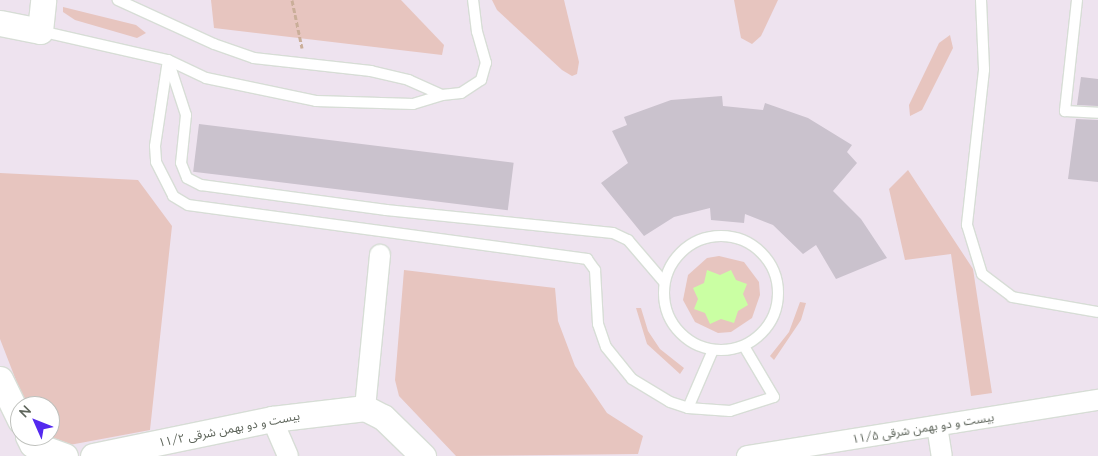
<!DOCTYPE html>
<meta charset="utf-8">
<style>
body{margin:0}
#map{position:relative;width:1098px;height:456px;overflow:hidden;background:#eee3ef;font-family:Quicksand,"Noto Sans Arabic",sans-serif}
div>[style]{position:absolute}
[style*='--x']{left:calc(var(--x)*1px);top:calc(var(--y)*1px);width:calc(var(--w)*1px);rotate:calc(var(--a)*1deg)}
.green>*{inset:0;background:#e7c5bf}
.water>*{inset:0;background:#caffa3}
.building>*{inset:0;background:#cac2cd;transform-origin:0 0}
.path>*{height:3px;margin-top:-1.5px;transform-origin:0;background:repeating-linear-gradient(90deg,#caae99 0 5px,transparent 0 7.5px)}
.roads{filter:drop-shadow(1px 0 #d7ddd6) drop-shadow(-1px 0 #d7ddd6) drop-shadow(0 1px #d7ddd6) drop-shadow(0 -1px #d7ddd6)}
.service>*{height:10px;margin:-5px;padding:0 5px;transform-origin:5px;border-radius:5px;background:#fff}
.service>.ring{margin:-5px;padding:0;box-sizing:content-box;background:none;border:10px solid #fff;border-radius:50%}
.minor>*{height:20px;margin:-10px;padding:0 10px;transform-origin:10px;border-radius:10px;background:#fff}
.tertiary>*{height:25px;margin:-12.5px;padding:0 12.5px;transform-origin:12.5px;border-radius:12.5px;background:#fff}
span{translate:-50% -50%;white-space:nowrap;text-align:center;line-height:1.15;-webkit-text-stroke:5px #fff;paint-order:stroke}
.street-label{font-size:12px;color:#5e655b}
.north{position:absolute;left:10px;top:396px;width:50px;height:50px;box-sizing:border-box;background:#fff;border:1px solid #bfc1bd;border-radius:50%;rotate:314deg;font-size:14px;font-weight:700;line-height:20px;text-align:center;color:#5e655b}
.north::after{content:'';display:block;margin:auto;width:18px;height:22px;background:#5429ef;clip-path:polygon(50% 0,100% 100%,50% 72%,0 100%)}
</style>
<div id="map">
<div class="green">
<i style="clip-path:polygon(211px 0,401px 0,444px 45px,442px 55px,214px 28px)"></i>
<i style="clip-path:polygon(492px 0,564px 0,579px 62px,577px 74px,572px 76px,562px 70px,497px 10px)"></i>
<i style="clip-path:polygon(734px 0,778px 0,761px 36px,752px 44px,741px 38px)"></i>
<i style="clip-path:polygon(63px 7px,136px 25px,146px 33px,137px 38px,75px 20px,63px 12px)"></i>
<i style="clip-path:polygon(950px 35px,953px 48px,922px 110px,910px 116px,909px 105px,939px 43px)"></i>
<i style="clip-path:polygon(908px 170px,973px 269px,992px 393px,971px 396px,951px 254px,905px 260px,889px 189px)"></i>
<i style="clip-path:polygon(0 173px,138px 180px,172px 226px,150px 430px,64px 446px,40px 436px,50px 436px,50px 406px,26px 406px,0 339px)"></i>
<i style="clip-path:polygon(719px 256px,744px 262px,759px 282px,760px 295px,752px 318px,731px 332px,718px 333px,695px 322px,683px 300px,688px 275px,707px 258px)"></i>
<i style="clip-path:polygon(404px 270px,555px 288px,558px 321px,575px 366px,607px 413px,643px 436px,638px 454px,456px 456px,399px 396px,395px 380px)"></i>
<i style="clip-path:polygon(800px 302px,806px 303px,801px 320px,774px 360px,770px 356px,789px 332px)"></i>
<i style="clip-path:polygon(636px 308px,641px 308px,648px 331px,660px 349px,684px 368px,680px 374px,647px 344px)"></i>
</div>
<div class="water">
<i style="clip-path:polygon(707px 270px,720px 275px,731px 270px,736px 280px,747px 284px,743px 294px,748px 305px,738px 311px,734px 323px,721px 319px,710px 324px,705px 313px,694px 309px,698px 299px,693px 288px,704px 283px)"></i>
</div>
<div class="building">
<i style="clip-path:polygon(1081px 77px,1098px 79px,1098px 106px,1077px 105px)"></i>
<i style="clip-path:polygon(722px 96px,723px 106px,763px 110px,765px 103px,808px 118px,852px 145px,847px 152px,857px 163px,833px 191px,861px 219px,887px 258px,836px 279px,816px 245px,803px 254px,773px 225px,745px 214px,744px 223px,711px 220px,710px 208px,674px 217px,644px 236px,601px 183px,628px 163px,612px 131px,627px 125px,624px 117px,671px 100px)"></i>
<i style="clip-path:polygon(1076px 119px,1098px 120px,1098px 182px,1068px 179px)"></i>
<i style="left:199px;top:124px;width:317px;height:48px;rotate:7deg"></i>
</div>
<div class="path">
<i style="--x:292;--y:0;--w:49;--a:78.2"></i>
</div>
<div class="roads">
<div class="service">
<i style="--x:981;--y:0;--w:70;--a:87.5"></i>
<i style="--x:984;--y:70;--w:156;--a:96.3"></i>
<i style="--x:967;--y:225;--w:51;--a:73"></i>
<i style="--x:982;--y:274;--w:38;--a:37"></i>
<i style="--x:1012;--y:297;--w:87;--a:9.9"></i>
<i style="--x:1077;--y:0;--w:112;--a:96.2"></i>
<i style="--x:1065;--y:111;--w:33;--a:3"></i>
<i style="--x:40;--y:31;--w:131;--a:12.8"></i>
<i style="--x:168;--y:60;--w:42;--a:25.3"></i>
<i style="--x:206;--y:78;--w:112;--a:11.8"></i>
<i style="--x:316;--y:101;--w:97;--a:1.8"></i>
<i style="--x:413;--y:104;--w:30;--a:-17"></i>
<i style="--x:442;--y:95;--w:36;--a:-156"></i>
<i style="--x:409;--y:80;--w:39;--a:-167"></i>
<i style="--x:371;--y:71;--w:118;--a:-173.7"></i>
<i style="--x:254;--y:58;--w:42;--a:-160.7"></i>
<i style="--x:214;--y:44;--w:106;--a:-155.4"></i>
<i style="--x:168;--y:60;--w:87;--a:98.6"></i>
<i style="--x:155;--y:146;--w:16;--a:86"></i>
<i style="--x:156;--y:162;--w:38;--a:63"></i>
<i style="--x:173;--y:196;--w:17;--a:31"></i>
<i style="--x:188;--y:205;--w:403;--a:7.7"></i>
<i style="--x:587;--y:259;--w:14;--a:54"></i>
<i style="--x:595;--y:270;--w:54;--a:86.8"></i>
<i style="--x:598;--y:324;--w:24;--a:71"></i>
<i style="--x:606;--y:347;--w:41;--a:50.9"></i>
<i style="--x:632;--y:379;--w:44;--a:31.2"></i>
<i style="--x:670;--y:402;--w:19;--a:18"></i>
<i style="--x:688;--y:408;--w:42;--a:4.1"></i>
<i style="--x:730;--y:411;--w:46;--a:-17.7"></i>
<i style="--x:774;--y:397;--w:59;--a:-120.5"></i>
<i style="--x:169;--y:63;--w:55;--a:71.9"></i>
<i style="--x:186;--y:115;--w:48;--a:95.9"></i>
<i style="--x:181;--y:163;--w:16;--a:68"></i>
<i style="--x:187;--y:178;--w:16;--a:27"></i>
<i style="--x:201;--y:185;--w:187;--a:7.7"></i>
<i style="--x:386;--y:210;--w:228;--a:5.8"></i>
<i style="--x:613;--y:233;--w:17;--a:25"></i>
<i style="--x:628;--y:240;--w:55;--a:49.4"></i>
<i style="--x:442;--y:95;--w:19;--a:-6"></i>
<i style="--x:461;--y:93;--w:24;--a:-33"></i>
<i style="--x:481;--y:80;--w:18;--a:-74"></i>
<i style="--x:486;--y:63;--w:32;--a:-106"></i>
<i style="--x:477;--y:32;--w:32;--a:-97"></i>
<i class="ring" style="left:664px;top:236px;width:104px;height:104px"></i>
<i style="--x:688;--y:408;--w:63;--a:-66.7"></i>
</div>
<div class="minor">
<i style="--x:365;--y:408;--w:154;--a:-84.4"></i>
<i style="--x:272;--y:419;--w:40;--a:66.6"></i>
<i style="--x:937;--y:426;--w:30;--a:81"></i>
<i style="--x:747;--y:456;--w:355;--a:-9.1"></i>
</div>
<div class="tertiary">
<i style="--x:0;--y:23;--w:41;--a:11.3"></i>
<i style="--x:40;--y:31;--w:31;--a:-84"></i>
<i style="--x:0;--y:379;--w:46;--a:64"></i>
<i style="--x:28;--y:436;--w:9;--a:63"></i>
<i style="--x:32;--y:444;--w:35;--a:20"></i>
<i style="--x:93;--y:456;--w:183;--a:-11.7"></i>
<i style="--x:272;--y:419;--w:94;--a:-6.7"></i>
<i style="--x:365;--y:408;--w:20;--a:27"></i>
<i style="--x:383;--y:417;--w:56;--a:44.3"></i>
</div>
</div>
<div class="street-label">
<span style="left:923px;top:428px;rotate:-9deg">بیست و دو بهمن شرقی ۱۱/۵</span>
<span style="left:229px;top:429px;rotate:-11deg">بیست و دو بهمن شرقی ۱۱/۲</span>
</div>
<div class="north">N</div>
</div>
